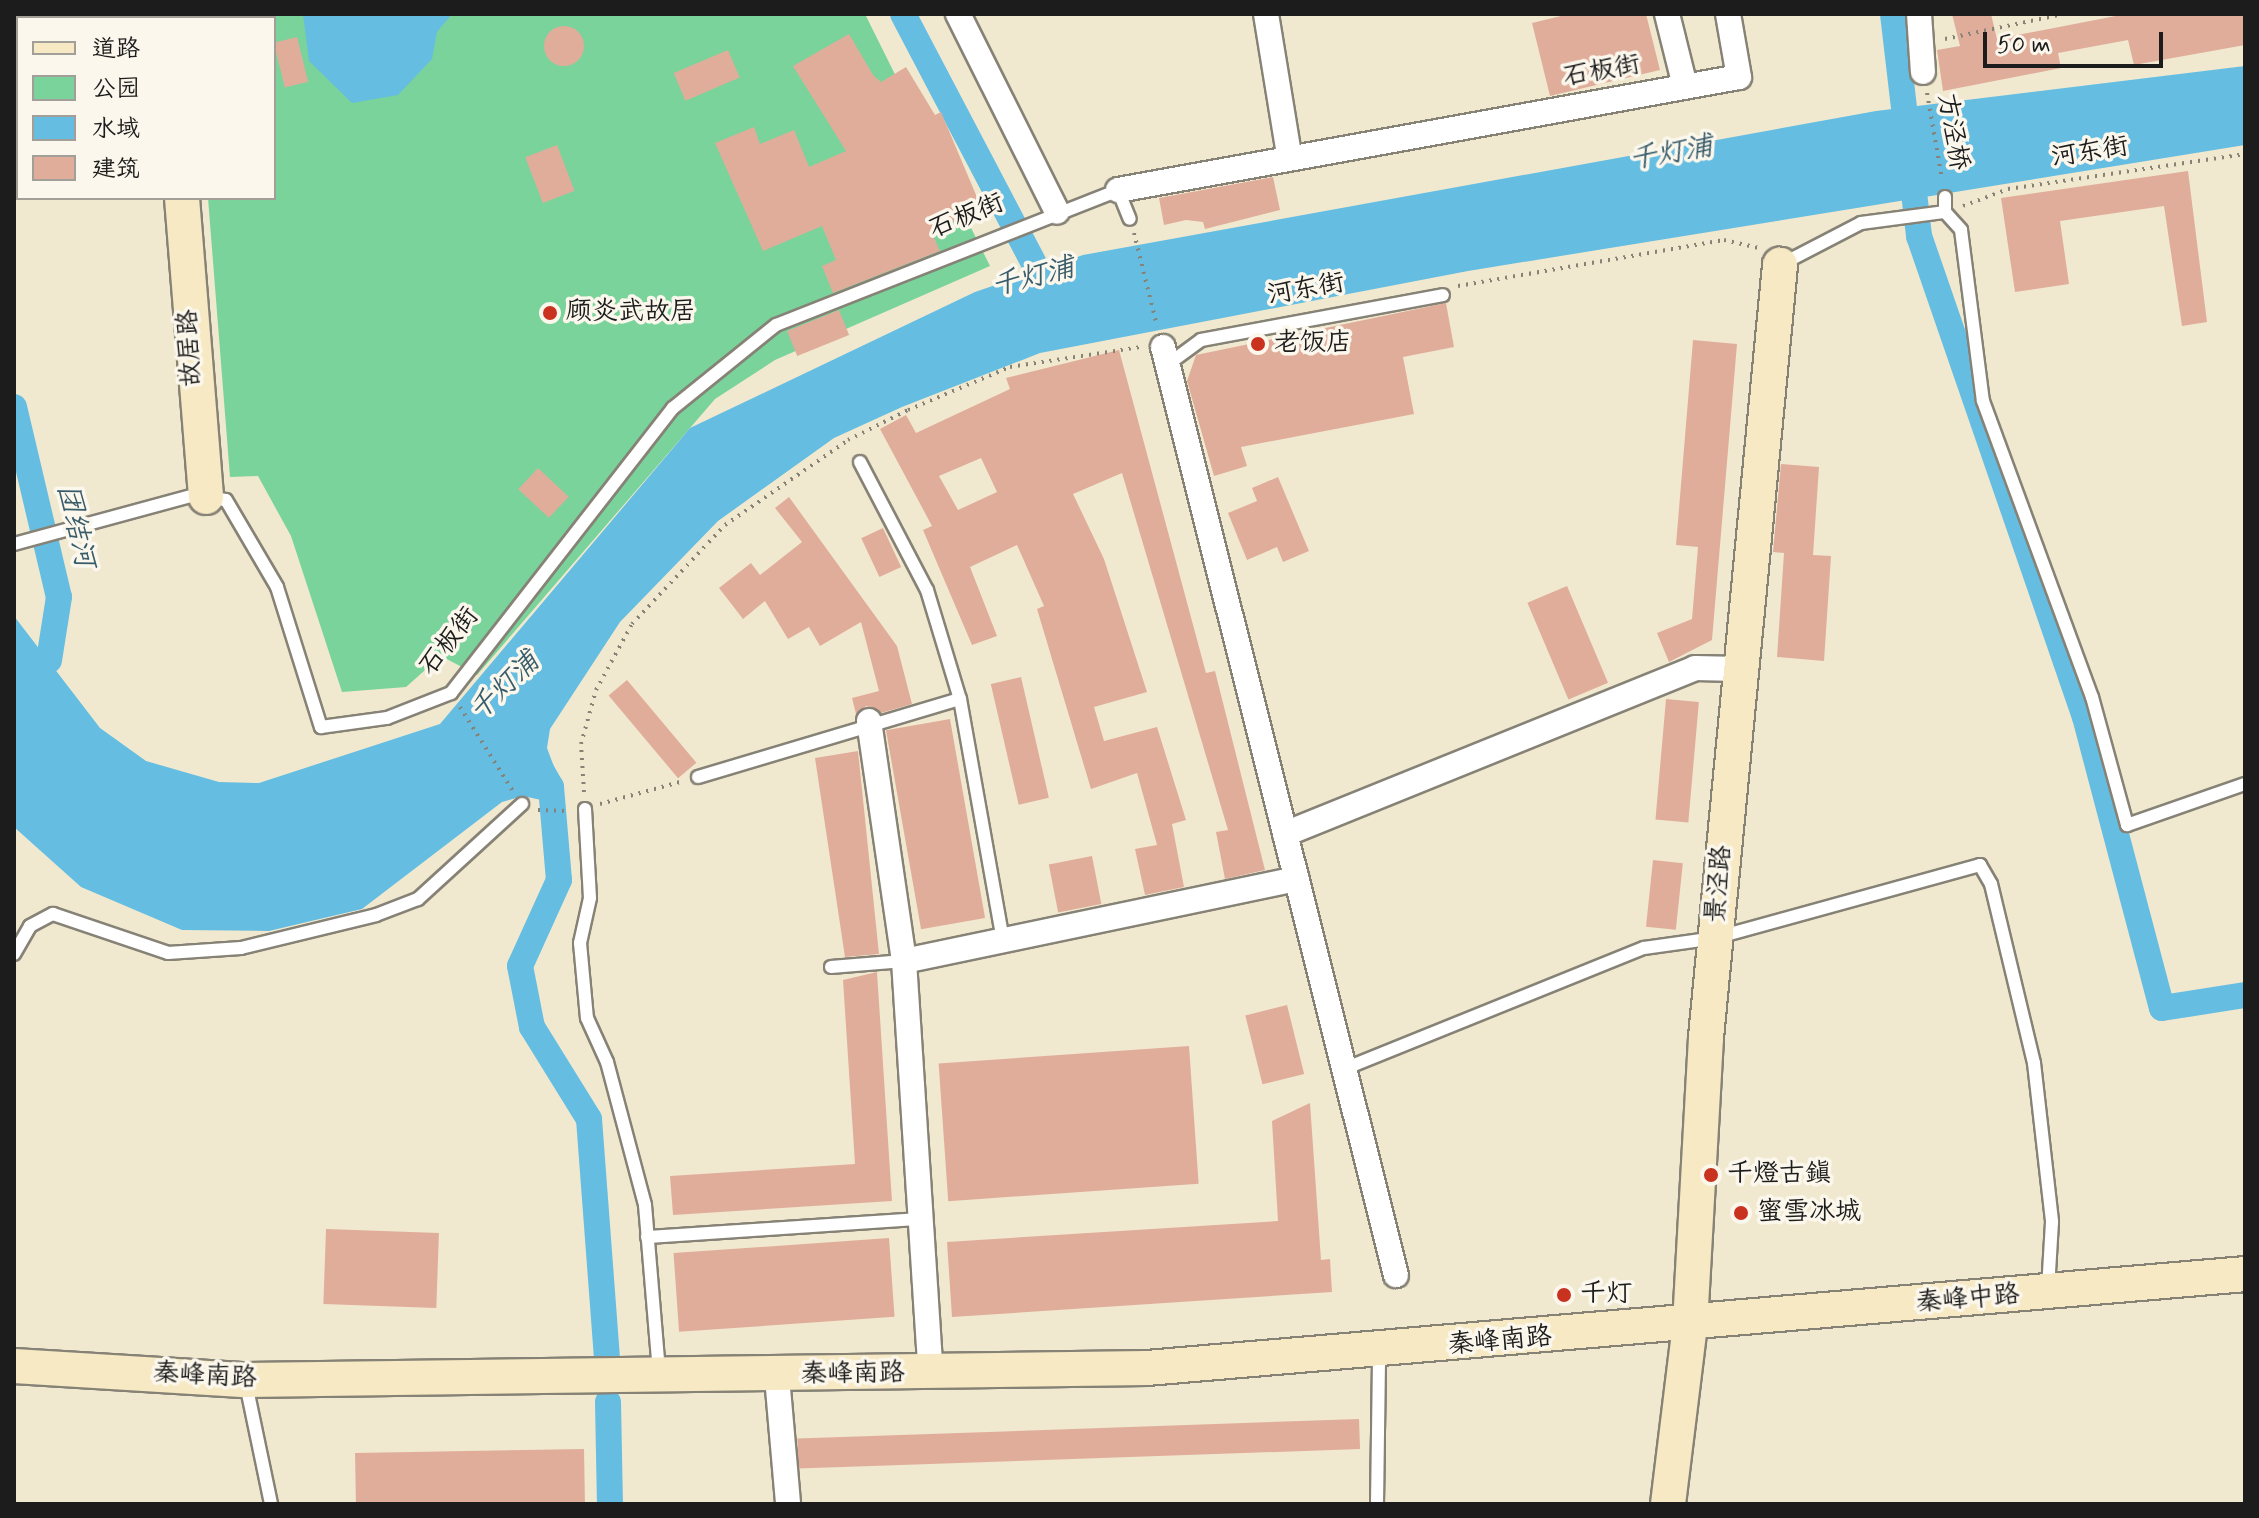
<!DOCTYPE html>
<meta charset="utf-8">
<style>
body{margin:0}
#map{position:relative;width:2259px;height:1518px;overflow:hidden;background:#f0e9cf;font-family:Mynerve,"LXGW WenKai TC",sans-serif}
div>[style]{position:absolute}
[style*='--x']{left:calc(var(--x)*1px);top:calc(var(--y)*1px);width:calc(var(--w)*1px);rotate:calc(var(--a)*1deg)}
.green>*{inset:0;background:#79d39a}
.water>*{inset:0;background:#65bde2}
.canal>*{height:26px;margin:-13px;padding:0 13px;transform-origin:13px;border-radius:13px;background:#65bde2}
.building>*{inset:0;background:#e1ad9b;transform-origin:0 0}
.round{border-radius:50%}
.path>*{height:4px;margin-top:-2px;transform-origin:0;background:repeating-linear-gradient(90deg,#868276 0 2px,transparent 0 8px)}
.roads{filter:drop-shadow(2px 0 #868276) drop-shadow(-2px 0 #868276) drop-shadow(0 2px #868276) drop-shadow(0 -2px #868276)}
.lane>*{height:12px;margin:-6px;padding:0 6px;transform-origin:6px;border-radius:6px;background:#fff}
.street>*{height:24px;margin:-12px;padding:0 12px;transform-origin:12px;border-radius:12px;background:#fff}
.secondary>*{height:34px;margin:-17px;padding:0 17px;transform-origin:17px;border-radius:17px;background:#f6e9c3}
.dots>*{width:22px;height:22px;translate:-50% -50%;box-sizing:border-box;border:4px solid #fbf7ec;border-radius:50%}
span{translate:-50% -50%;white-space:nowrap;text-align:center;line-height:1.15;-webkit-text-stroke:7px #fbf7ec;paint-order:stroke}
.street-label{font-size:26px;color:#1c1c1c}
.poi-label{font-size:26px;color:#1c1c1c}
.left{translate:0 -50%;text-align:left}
.water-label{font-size:28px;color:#395c6b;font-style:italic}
.frame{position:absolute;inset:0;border:16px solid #1c1c1c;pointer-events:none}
.legend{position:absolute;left:16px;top:16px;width:260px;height:184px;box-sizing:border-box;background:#fbf7ec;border:2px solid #a29f99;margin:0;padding:10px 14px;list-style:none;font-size:24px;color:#1c1c1c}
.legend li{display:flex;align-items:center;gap:16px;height:40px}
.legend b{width:40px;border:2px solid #a29f99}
.scale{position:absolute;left:1983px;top:32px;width:180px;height:36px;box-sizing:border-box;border:4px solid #1c1c1c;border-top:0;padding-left:10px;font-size:24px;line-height:28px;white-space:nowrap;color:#1c1c1c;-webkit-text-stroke:6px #fbf7ec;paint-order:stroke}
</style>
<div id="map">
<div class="green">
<i style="clip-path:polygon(197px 14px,865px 14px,990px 266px,775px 360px,715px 399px,477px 675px,441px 656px,406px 687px,342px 692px,291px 536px,258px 476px,230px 477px,208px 198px,274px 198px,274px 18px)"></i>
</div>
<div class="water">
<i style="clip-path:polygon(303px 14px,452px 14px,437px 32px,432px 59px,398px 95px,352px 103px,309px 61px)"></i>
<i style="clip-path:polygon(2245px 66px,2245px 145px,1468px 271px,1040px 353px,902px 407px,834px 438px,718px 521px,620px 622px,550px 729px,547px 748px,560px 783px,550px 802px,523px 796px,502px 802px,362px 909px,269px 931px,182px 930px,81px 887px,14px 827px,14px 616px,100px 728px,146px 761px,219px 782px,259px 783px,440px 724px,690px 428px,975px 292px,1083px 255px,1876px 111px)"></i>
</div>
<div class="canal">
<i style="--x:903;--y:14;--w:290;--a:62.3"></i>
<i style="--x:1893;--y:14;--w:224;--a:83.3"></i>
<i style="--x:1919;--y:236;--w:509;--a:70.96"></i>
<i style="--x:2085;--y:717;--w:301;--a:75.2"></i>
<i style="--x:2162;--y:1008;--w:84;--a:-8.9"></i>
<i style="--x:14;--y:407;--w:195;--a:76.7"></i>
<i style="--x:59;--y:597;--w:64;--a:99"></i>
<i style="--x:540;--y:768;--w:22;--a:60"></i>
<i style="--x:551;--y:787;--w:93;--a:85.1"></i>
<i style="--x:559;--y:880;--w:94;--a:114.4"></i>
<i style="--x:520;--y:966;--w:62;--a:78.9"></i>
<i style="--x:532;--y:1027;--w:108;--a:58.2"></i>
<i style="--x:589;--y:1119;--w:240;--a:85.7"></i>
<i style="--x:608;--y:1402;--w:102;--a:88.9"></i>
</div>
<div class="building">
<i style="clip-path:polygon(1569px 14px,1646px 14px,1660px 70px,1550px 96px,1532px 23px)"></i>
<i style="clip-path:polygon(1952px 14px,1991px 14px,1997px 39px,2126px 14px,2245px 14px,2245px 45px,2134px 65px,2128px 40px,2058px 53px,2061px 68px,1943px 91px,1937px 50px,1960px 46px)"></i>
<i class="round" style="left:544px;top:26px;width:40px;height:40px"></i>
<i style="clip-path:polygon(849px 34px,873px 75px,881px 82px,906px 67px,935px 115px,941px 112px,982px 209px,931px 231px,940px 251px,833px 293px,822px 266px,836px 260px,822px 226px,763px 251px,715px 143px,754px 127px,760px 144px,794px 130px,809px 167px,846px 151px,793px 66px)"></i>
<i style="left:297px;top:37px;width:46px;height:24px;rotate:76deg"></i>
<i style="left:728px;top:50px;width:30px;height:59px;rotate:67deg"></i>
<i style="left:557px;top:145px;width:49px;height:34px;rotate:69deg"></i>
<i style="clip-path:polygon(2188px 171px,2207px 322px,2182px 326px,2164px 206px,2060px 221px,2069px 284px,2015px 292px,2001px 198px)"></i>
<i style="clip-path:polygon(1273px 177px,1280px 210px,1205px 229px,1203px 222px,1186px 220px,1164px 225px,1159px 198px)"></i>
<i style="clip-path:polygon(1446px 303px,1454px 347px,1403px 357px,1414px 414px,1241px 447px,1247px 466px,1214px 476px,1187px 381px,1196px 355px)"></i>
<i style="left:839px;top:310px;width:27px;height:56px;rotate:68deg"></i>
<i style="clip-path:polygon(1693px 340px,1737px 344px,1712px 640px,1669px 662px,1657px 633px,1692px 619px,1698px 547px,1676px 545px)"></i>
<i style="clip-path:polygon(evenodd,1119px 350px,1206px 673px,1215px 671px,1265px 870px,1225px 879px,1216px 832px,1228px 830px,1122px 473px,1073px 494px,1104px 559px,1147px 692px,1094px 707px,1104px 741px,1157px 727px,1186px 820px,1172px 824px,1184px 887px,1145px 895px,1135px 849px,1157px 845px,1137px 773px,1091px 789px,1037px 609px,1044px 606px,1017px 545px,970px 567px,997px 636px,972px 645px,923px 530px,932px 526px,880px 429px,906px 415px,916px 433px,1010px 389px,1006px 378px,1119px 350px,981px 458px,997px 492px,958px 510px,939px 476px,981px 458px)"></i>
<i style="clip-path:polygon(1781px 464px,1819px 467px,1813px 555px,1831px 556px,1824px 661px,1777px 657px,1784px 553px,1773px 552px)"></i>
<i style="left:538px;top:468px;width:42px;height:29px;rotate:43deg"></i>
<i style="clip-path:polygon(1278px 477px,1309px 551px,1283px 562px,1277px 547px,1247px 560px,1228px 513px,1257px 501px,1252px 488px)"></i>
<i style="clip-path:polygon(789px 497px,897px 646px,912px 704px,881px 713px,866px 706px,856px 714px,852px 698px,879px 691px,861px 622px,820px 646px,809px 627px,788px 639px,765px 601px,743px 619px,719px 588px,751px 563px,760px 575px,802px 542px,775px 508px)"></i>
<i style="left:883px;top:528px;width:43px;height:24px;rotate:65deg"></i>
<i style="left:1567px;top:586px;width:105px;height:43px;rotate:67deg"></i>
<i style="left:1021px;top:677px;width:124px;height:31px;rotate:77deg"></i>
<i style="left:627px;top:680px;width:108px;height:24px;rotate:50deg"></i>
<i style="left:1666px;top:699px;width:33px;height:121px;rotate:5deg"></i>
<i style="left:950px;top:719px;width:202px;height:65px;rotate:80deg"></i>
<i style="clip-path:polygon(858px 751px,879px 954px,845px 957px,815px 758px)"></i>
<i style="left:1092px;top:856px;width:49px;height:44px;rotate:79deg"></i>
<i style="left:1653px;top:860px;width:30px;height:67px;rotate:6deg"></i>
<i style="clip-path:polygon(877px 972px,892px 1201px,673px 1215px,670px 1176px,855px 1164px,843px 980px)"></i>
<i style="left:1287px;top:1005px;width:71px;height:43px;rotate:76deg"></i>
<i style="left:1189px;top:1046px;width:138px;height:251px;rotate:86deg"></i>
<i style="clip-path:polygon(1310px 1103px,1321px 1260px,1330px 1259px,1332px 1292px,952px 1317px,947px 1242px,1278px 1221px,1272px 1121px)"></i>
<i style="left:326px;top:1229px;width:113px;height:75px;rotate:2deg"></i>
<i style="left:889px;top:1238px;width:79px;height:216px;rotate:86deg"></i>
<i style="left:1359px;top:1419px;width:30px;height:562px;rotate:88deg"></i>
<i style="left:584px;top:1449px;width:55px;height:229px;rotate:89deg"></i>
</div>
<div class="path">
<i style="--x:1945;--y:39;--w:122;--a:-11.9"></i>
<i style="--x:1927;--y:93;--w:87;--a:80.1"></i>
<i style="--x:1963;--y:206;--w:48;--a:-20.7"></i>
<i style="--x:2008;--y:189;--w:240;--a:-8.4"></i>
<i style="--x:1134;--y:233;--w:96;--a:76.1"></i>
<i style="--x:1458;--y:286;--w:270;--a:-9.8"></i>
<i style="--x:1724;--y:240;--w:37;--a:13"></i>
<i style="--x:460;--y:707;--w:99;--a:57.8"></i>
<i style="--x:584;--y:792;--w:48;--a:-93.6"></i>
<i style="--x:581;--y:744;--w:56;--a:-74.5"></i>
<i style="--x:596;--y:690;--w:75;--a:-61.4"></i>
<i style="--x:632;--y:624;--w:136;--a:-46.8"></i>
<i style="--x:725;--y:525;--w:150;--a:-34.6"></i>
<i style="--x:848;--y:440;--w:67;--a:-26.6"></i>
<i style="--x:908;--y:410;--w:111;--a:-22.9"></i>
<i style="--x:1010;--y:367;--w:133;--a:-8.7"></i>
<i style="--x:600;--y:804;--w:83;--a:-15.4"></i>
<i style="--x:538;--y:810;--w:30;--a:2"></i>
</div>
<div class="roads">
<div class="lane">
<i style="--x:1945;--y:212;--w:24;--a:48"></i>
<i style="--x:1961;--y:230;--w:172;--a:82.7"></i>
<i style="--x:1983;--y:401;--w:315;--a:69.8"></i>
<i style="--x:2092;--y:697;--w:133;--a:74.7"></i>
<i style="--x:2127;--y:825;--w:125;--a:-19.2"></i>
<i style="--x:1782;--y:264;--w:89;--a:-27.4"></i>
<i style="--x:1861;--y:223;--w:85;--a:-7.5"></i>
<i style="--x:1945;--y:212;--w:15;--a:-90"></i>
<i style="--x:1167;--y:365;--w:42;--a:-36.3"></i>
<i style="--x:1201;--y:340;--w:246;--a:-10.5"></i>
<i style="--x:860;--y:462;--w:144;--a:62.4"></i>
<i style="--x:927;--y:590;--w:114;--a:73.2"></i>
<i style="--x:960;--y:699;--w:245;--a:79.9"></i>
<i style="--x:14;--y:544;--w:187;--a:-15.2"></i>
<i style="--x:194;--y:495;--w:32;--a:9"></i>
<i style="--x:226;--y:500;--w:101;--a:59.6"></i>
<i style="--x:277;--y:587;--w:147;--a:72.6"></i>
<i style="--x:321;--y:727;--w:67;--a:-7.8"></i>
<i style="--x:387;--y:718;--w:69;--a:-21.3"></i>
<i style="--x:451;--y:693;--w:361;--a:-52.1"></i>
<i style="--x:673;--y:408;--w:132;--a:-38.9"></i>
<i style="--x:776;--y:325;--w:368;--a:-21.5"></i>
<i style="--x:1118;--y:190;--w:31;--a:68"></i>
<i style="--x:698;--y:777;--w:273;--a:-16.6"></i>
<i style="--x:585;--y:809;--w:89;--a:86.8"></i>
<i style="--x:590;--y:898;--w:46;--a:102.5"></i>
<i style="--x:580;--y:943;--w:75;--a:84.7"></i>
<i style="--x:587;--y:1018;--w:48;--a:65.6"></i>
<i style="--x:607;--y:1062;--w:148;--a:75.1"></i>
<i style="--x:645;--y:1205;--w:169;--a:85.2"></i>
<i style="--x:14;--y:954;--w:32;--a:-60"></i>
<i style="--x:30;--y:926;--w:26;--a:-28"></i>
<i style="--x:53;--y:914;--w:121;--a:18.7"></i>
<i style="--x:168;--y:953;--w:73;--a:-3.9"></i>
<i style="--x:241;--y:948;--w:139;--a:-13.7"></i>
<i style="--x:376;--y:915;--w:45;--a:-20.9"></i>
<i style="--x:418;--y:899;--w:141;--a:-42.4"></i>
<i style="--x:831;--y:967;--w:73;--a:-4.7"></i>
<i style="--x:1344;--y:1069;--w:323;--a:-22"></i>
<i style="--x:1644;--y:948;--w:72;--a:-8"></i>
<i style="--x:1715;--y:938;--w:275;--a:-15.4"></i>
<i style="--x:1980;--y:865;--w:22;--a:60"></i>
<i style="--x:1991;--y:884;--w:184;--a:76.5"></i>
<i style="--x:2034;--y:1063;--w:160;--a:83.5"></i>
<i style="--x:2052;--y:1222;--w:67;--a:93.4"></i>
<i style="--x:647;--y:1237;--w:275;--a:-3.8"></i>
<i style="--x:246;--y:1384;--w:123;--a:78.2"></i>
<i style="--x:1377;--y:1504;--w:151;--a:-89.2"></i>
</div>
<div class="street">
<i style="--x:958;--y:14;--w:221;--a:63.4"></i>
<i style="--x:1266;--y:14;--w:143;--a:80.7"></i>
<i style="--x:1667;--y:14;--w:74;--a:76"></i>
<i style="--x:1919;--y:14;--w:58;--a:86.1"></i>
<i style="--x:1118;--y:190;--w:631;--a:-10.31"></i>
<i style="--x:1739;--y:77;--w:64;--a:-99.9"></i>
<i style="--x:1163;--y:347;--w:957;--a:75.91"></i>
<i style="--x:869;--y:721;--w:243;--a:81.7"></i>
<i style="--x:904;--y:961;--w:413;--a:86.3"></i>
<i style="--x:1285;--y:834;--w:442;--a:-22"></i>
<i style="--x:1695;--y:668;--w:44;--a:1.3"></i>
<i style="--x:904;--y:961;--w:401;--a:-11.8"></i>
<i style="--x:777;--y:1377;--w:127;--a:85"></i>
</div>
<div class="secondary">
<i style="--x:172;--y:14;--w:4;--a:90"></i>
<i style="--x:182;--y:198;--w:300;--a:85.4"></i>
<i style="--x:14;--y:1366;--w:232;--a:3.5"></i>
<i style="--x:246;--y:1380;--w:901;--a:-0.76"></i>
<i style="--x:1147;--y:1368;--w:1102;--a:-4.89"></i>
<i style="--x:1668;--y:1504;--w:181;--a:-83"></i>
<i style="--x:1690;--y:1324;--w:287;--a:-86.8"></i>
<i style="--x:1706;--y:1037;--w:776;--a:-84.52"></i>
</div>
</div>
<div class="dots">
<i style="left:550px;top:313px;background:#c8321e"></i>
<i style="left:1258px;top:344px;background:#c8321e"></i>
<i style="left:1711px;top:1175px;background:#c8321e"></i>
<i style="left:1741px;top:1213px;background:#c8321e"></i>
<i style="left:1564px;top:1295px;background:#c8321e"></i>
</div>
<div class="street-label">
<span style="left:1602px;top:72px;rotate:-10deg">石板街</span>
<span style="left:1952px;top:132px;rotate:80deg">方泾桥</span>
<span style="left:2090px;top:153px;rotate:-9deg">河东街</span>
<span style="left:967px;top:217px;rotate:-22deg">石板街</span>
<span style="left:1306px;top:290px;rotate:-10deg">河东街</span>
<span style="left:191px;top:348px;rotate:-93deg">故居路</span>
<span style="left:450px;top:642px;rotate:-52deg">石板街</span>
<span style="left:1720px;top:884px;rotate:-85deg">景泾路</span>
<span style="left:1968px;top:1300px;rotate:-5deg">秦峰中路</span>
<span style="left:1500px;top:1342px;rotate:-5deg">秦峰南路</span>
<span style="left:853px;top:1375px;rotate:-1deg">秦峰南路</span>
<span style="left:205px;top:1377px;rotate:3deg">秦峰南路</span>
</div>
<div class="poi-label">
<span class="left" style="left:566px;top:313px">顾炎武故居</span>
<span class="left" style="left:1274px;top:344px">老饭店</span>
<span class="left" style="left:1727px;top:1175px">千燈古鎮</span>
<span class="left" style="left:1757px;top:1213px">蜜雪冰城</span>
<span class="left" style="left:1580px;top:1295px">千灯</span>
</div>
<div class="water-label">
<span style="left:1671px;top:154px;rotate:-10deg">千灯浦</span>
<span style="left:1033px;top:278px;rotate:-14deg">千灯浦</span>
<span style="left:75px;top:526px;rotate:77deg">团结河</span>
<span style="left:505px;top:687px;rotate:-44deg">千灯浦</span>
</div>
<div class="frame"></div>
<ul class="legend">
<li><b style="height:10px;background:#f6e9c3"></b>道路</li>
<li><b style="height:22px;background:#79d39a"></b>公园</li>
<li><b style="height:22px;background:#65bde2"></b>水域</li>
<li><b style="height:22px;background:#e1ad9b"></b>建筑</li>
</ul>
<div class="scale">50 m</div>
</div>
